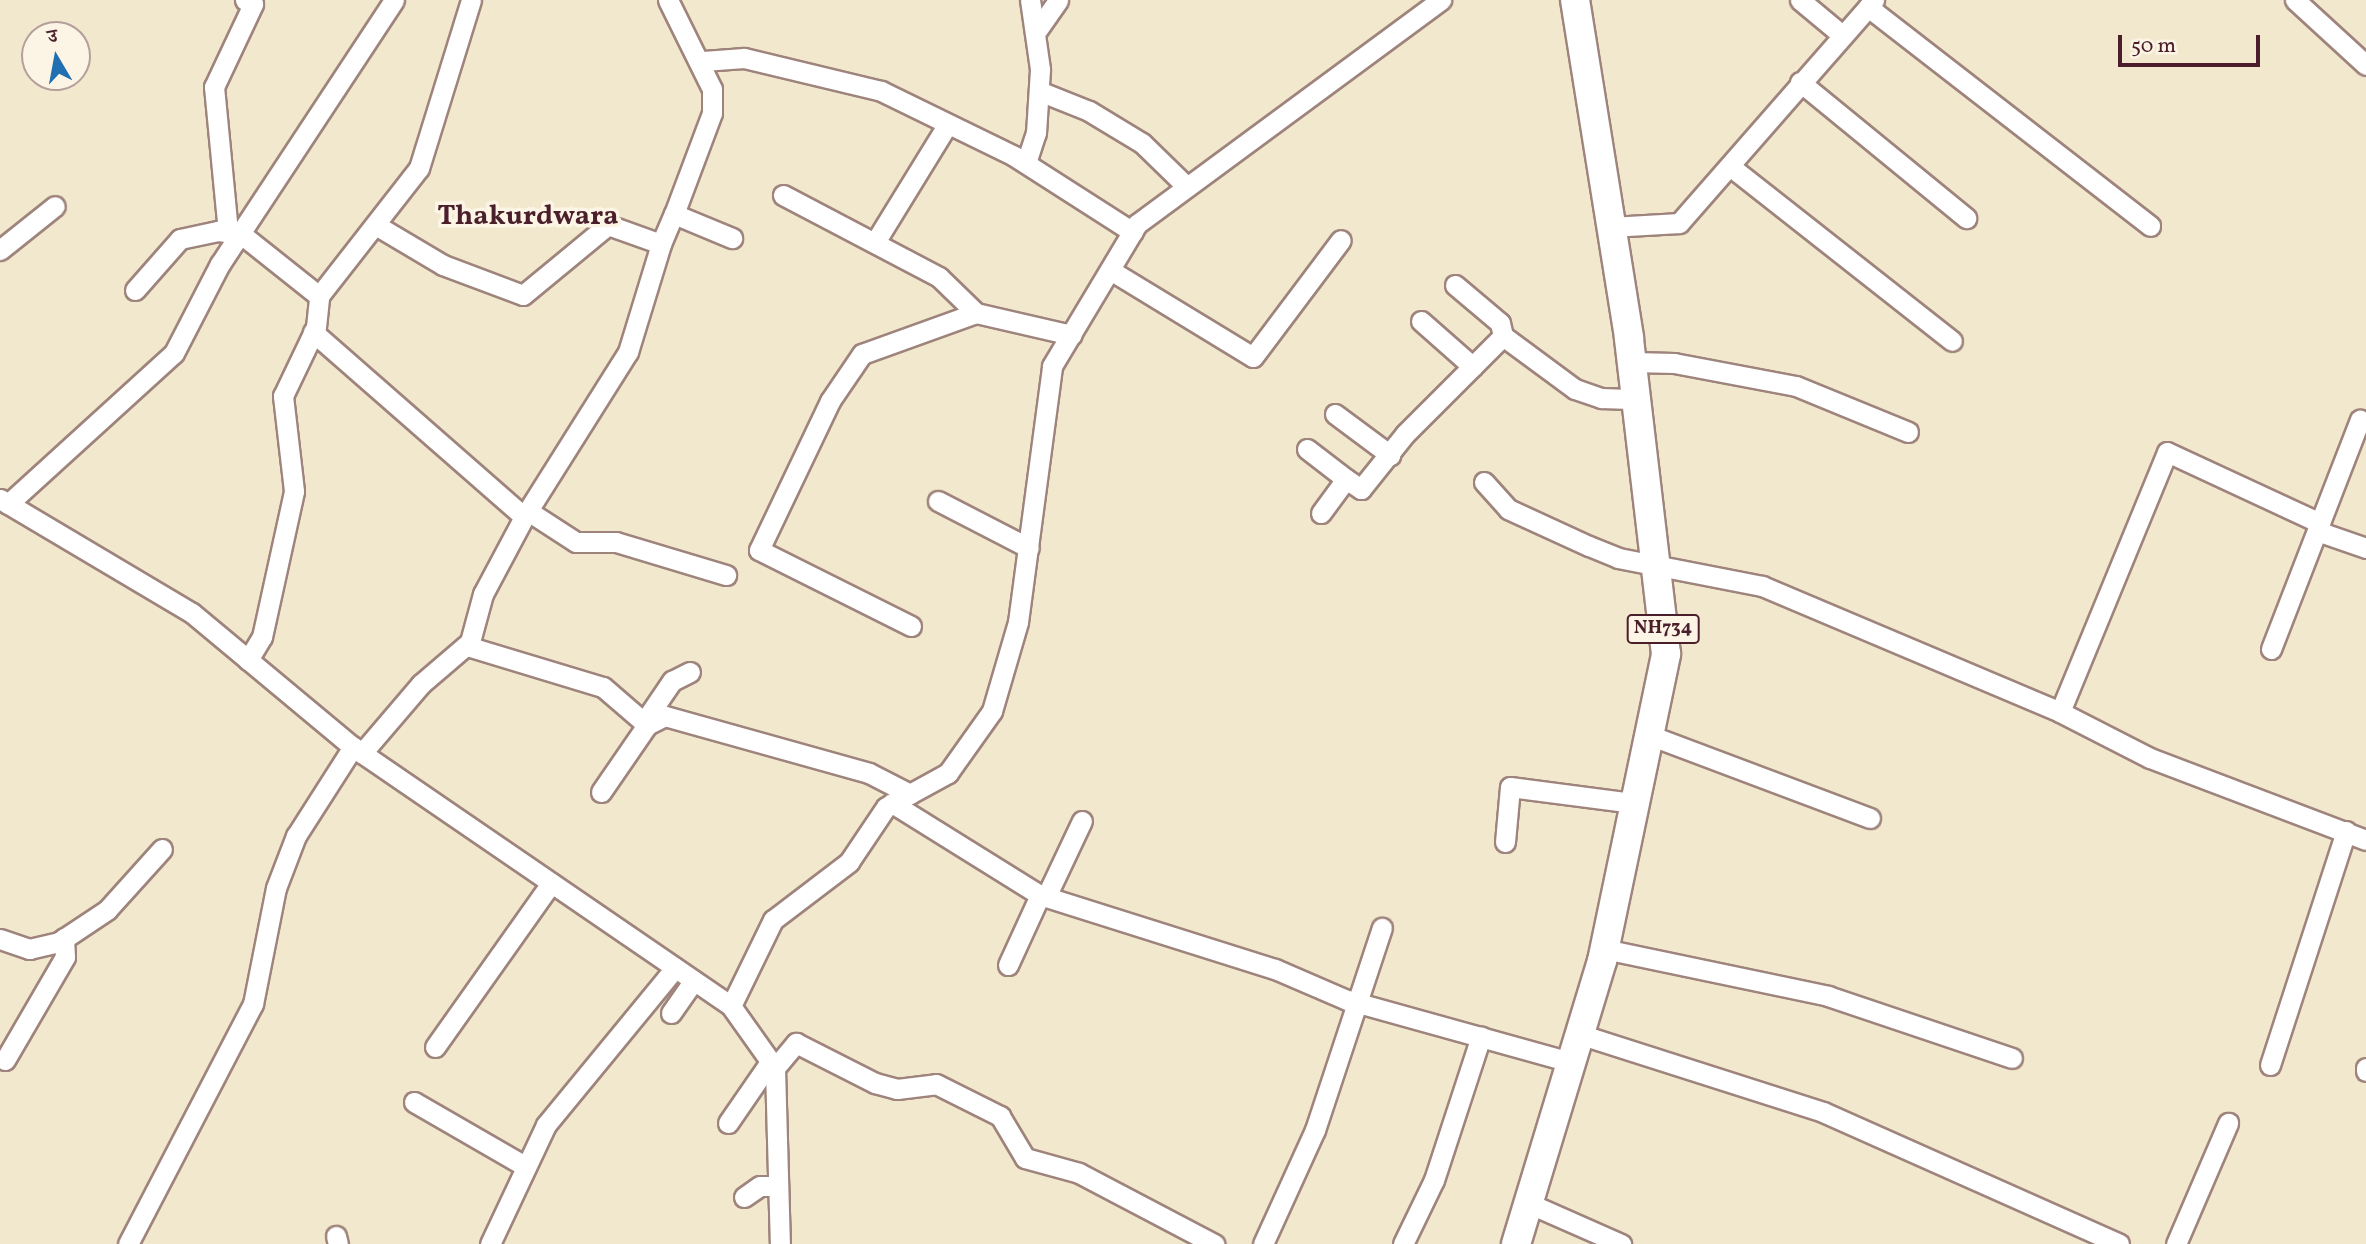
<!DOCTYPE html>
<meta charset="utf-8">
<style>
body{margin:0}
#map{position:relative;width:2366px;height:1244px;overflow:hidden;background:#f2e8cd;font-family:Vollkorn,"Noto Serif Devanagari",serif}
div>[style]{position:absolute}
[style*='--x']{left:calc(var(--x)*1px);top:calc(var(--y)*1px);width:calc(var(--w)*1px);rotate:calc(var(--a)*1deg)}
.roads{filter:drop-shadow(2px 0 #9e847c) drop-shadow(-2px 0 #9e847c) drop-shadow(0 2px #9e847c) drop-shadow(0 -2px #9e847c)}
.minor>*{height:19px;margin:-9.5px;padding:0 9.5px;transform-origin:9.5px;border-radius:9.5px;background:#fff}
.highway>*{height:28px;margin:-14px;padding:0 14px;transform-origin:14px;border-radius:14px;background:#fff}
span{translate:-50% -50%;white-space:nowrap;text-align:center;line-height:1.15;-webkit-text-stroke:7px #fcf5e5;paint-order:stroke}
.shield-label span{padding:2px 5px;background:#fcf5e5;border:2px solid;border-radius:5px;-webkit-text-stroke-width:0}
.shield-label{font-size:19px;color:#4a1f2b;font-weight:700}
.district-label{font-size:28px;color:#4a1f2b;font-weight:700}
.north{position:absolute;left:21px;top:21px;width:70px;height:70px;box-sizing:border-box;background:#fcf5e5;border:2px solid #b59f9b;border-radius:50%;rotate:350deg;font-size:19px;font-weight:700;line-height:28px;text-align:center;color:#4a1f2b}
.north::after{content:'';display:block;margin:auto;width:24px;height:32px;background:#1f6fb2;clip-path:polygon(50% 0,100% 100%,50% 72%,0 100%)}
.scale{position:absolute;left:2118px;top:35px;width:142px;height:32px;box-sizing:border-box;border:4px solid #4a1f2b;border-top:0;padding-left:9px;font-size:21px;line-height:24px;white-space:nowrap;color:#4a1f2b;-webkit-text-stroke:5px #fcf5e5;paint-order:stroke}
</style>
<div id="map">
<div class="roads">
<div class="minor">
<i style="--x:668;--y:0;--w:99;--a:63.7"></i>
<i style="--x:712;--y:89;--w:24;--a:90"></i>
<i style="--x:712;--y:113;--w:108;--a:110.6"></i>
<i style="--x:1800;--y:0;--w:55;--a:39.8"></i>
<i style="--x:2295;--y:0;--w:96;--a:42.5"></i>
<i style="--x:1868;--y:7;--w:357;--a:37.8"></i>
<i style="--x:1038;--y:29;--w:35;--a:-55"></i>
<i style="--x:703;--y:61;--w:41;--a:-4.2"></i>
<i style="--x:744;--y:58;--w:141;--a:13.5"></i>
<i style="--x:881;--y:91;--w:148;--a:26"></i>
<i style="--x:1014;--y:156;--w:141;--a:32.6"></i>
<i style="--x:1800;--y:82;--w:215;--a:39.3"></i>
<i style="--x:1039;--y:91;--w:54;--a:21.8"></i>
<i style="--x:1089;--y:111;--w:62;--a:31.1"></i>
<i style="--x:1142;--y:143;--w:62;--a:44.3"></i>
<i style="--x:1026;--y:163;--w:32;--a:-72"></i>
<i style="--x:1036;--y:133;--w:64;--a:-86.4"></i>
<i style="--x:1040;--y:69;--w:70;--a:-98.2"></i>
<i style="--x:1731;--y:167;--w:281;--a:38.2"></i>
<i style="--x:783;--y:195;--w:176;--a:27.7"></i>
<i style="--x:939;--y:277;--w:52;--a:44.2"></i>
<i style="--x:379;--y:227;--w:74;--a:30.7"></i>
<i style="--x:443;--y:265;--w:85;--a:20.6"></i>
<i style="--x:523;--y:295;--w:110;--a:-39.5"></i>
<i style="--x:608;--y:225;--w:56;--a:19.7"></i>
<i style="--x:661;--y:244;--w:33;--a:-67"></i>
<i style="--x:674;--y:214;--w:63;--a:22.5"></i>
<i style="--x:1611;--y:227;--w:68;--a:-3.4"></i>
<i style="--x:1679;--y:223;--w:296;--a:-48.8"></i>
<i style="--x:228;--y:232;--w:146;--a:-95.5"></i>
<i style="--x:214;--y:87;--w:92;--a:-64.8"></i>
<i style="--x:253;--y:4;--w:9;--a:-153"></i>
<i style="--x:877;--y:239;--w:134;--a:-58.4"></i>
<i style="--x:0;--y:250;--w:70;--a:-38.7"></i>
<i style="--x:1110;--y:270;--w:167;--a:31.3"></i>
<i style="--x:1253;--y:357;--w:146;--a:-53.1"></i>
<i style="--x:1455;--y:285;--w:59;--a:40.2"></i>
<i style="--x:1500;--y:323;--w:13;--a:77"></i>
<i style="--x:135;--y:290;--w:68;--a:-48.6"></i>
<i style="--x:180;--y:239;--w:39;--a:-12"></i>
<i style="--x:218;--y:231;--w:23;--a:7"></i>
<i style="--x:241;--y:234;--w:100;--a:38.5"></i>
<i style="--x:1421;--y:321;--w:69;--a:41.5"></i>
<i style="--x:313;--y:332;--w:281;--a:41.2"></i>
<i style="--x:524;--y:517;--w:87;--a:118"></i>
<i style="--x:483;--y:594;--w:50;--a:105.2"></i>
<i style="--x:470;--y:642;--w:65;--a:139.4"></i>
<i style="--x:421;--y:684;--w:91;--a:130.5"></i>
<i style="--x:1632;--y:362;--w:42;--a:1.4"></i>
<i style="--x:1674;--y:363;--w:124;--a:10.7"></i>
<i style="--x:1796;--y:386;--w:121;--a:22.3"></i>
<i style="--x:1335;--y:414;--w:69;--a:36.7"></i>
<i style="--x:1307;--y:449;--w:49;--a:37.6"></i>
<i style="--x:1484;--y:482;--w:36;--a:48"></i>
<i style="--x:1508;--y:509;--w:89;--a:24.6"></i>
<i style="--x:1589;--y:546;--w:31;--a:22"></i>
<i style="--x:1618;--y:558;--w:147;--a:11"></i>
<i style="--x:1762;--y:586;--w:324;--a:22.9"></i>
<i style="--x:2060;--y:712;--w:101;--a:27.1"></i>
<i style="--x:2150;--y:758;--w:231;--a:20.8"></i>
<i style="--x:0;--y:499;--w:223;--a:30.7"></i>
<i style="--x:192;--y:613;--w:209;--a:39.8"></i>
<i style="--x:353;--y:747;--w:458;--a:34.4"></i>
<i style="--x:731;--y:1006;--w:76;--a:54.6"></i>
<i style="--x:775;--y:1068;--w:176;--a:88.4"></i>
<i style="--x:938;--y:501;--w:102;--a:27.3"></i>
<i style="--x:8;--y:504;--w:224;--a:-42.3"></i>
<i style="--x:174;--y:353;--w:100;--a:-62.7"></i>
<i style="--x:220;--y:264;--w:316;--a:-56.6"></i>
<i style="--x:528;--y:511;--w:57;--a:32.9"></i>
<i style="--x:576;--y:542;--w:40;--a:0"></i>
<i style="--x:616;--y:542;--w:115;--a:16.7"></i>
<i style="--x:1321;--y:513;--w:42;--a:-53.7"></i>
<i style="--x:1346;--y:479;--w:18;--a:34"></i>
<i style="--x:1361;--y:489;--w:70;--a:-51.3"></i>
<i style="--x:1405;--y:434;--w:139;--a:-45"></i>
<i style="--x:1503;--y:336;--w:89;--a:36.4"></i>
<i style="--x:1575;--y:389;--w:28;--a:19"></i>
<i style="--x:1601;--y:398;--w:36;--a:2"></i>
<i style="--x:524;--y:517;--w:195;--a:-57.8"></i>
<i style="--x:628;--y:352;--w:113;--a:-73"></i>
<i style="--x:2317;--y:531;--w:52;--a:19.1"></i>
<i style="--x:911;--y:626;--w:170;--a:-153.4"></i>
<i style="--x:759;--y:550;--w:165;--a:-64.5"></i>
<i style="--x:830;--y:401;--w:57;--a:-55.8"></i>
<i style="--x:862;--y:354;--w:121;--a:-19.8"></i>
<i style="--x:976;--y:313;--w:98;--a:13"></i>
<i style="--x:467;--y:646;--w:142;--a:16.8"></i>
<i style="--x:603;--y:687;--w:58;--a:40.8"></i>
<i style="--x:2271;--y:649;--w:246;--a:-68.8"></i>
<i style="--x:248;--y:660;--w:27;--a:-59"></i>
<i style="--x:262;--y:637;--w:149;--a:-77.6"></i>
<i style="--x:294;--y:491;--w:96;--a:-96.6"></i>
<i style="--x:283;--y:396;--w:76;--a:-64.4"></i>
<i style="--x:316;--y:327;--w:31;--a:-84"></i>
<i style="--x:319;--y:296;--w:162;--a:-52"></i>
<i style="--x:419;--y:168;--w:176;--a:-72.8"></i>
<i style="--x:2060;--y:712;--w:281;--a:-67.6"></i>
<i style="--x:2167;--y:452;--w:169;--a:24.9"></i>
<i style="--x:644;--y:722;--w:50;--a:-55.7"></i>
<i style="--x:672;--y:681;--w:20;--a:-27"></i>
<i style="--x:1649;--y:735;--w:236;--a:20.6"></i>
<i style="--x:601;--y:792;--w:81;--a:-55.5"></i>
<i style="--x:647;--y:725;--w:20;--a:-27"></i>
<i style="--x:665;--y:716;--w:212;--a:15.6"></i>
<i style="--x:869;--y:773;--w:46;--a:27.1"></i>
<i style="--x:892;--y:803;--w:174;--a:31.9"></i>
<i style="--x:1040;--y:895;--w:246;--a:17.5"></i>
<i style="--x:1275;--y:969;--w:78;--a:23.3"></i>
<i style="--x:1347;--y:1000;--w:232;--a:15.5"></i>
<i style="--x:1505;--y:842;--w:55;--a:-84.8"></i>
<i style="--x:1510;--y:787;--w:125;--a:7.4"></i>
<i style="--x:1046;--y:897;--w:84;--a:-64.7"></i>
<i style="--x:0;--y:939;--w:31;--a:19"></i>
<i style="--x:29;--y:949;--w:31;--a:-13"></i>
<i style="--x:59;--y:942;--w:58;--a:-33.7"></i>
<i style="--x:107;--y:910;--w:82;--a:-48"></i>
<i style="--x:1604;--y:949;--w:229;--a:11.8"></i>
<i style="--x:1828;--y:996;--w:194;--a:18.6"></i>
<i style="--x:1008;--y:965;--w:77;--a:-65.4"></i>
<i style="--x:731;--y:1006;--w:96;--a:-64"></i>
<i style="--x:773;--y:920;--w:96;--a:-37.3"></i>
<i style="--x:849;--y:862;--w:66;--a:-56.1"></i>
<i style="--x:886;--y:807;--w:71;--a:-28.7"></i>
<i style="--x:948;--y:773;--w:76;--a:-54.6"></i>
<i style="--x:992;--y:711;--w:93;--a:-73.7"></i>
<i style="--x:1018;--y:622;--w:258;--a:-82.4"></i>
<i style="--x:1052;--y:366;--w:165;--a:-59.1"></i>
<i style="--x:1137;--y:224;--w:378;--a:-36.4"></i>
<i style="--x:671;--y:1013;--w:39;--a:-55"></i>
<i style="--x:1579;--y:1034;--w:256;--a:17.7"></i>
<i style="--x:1823;--y:1112;--w:324;--a:24"></i>
<i style="--x:435;--y:1047;--w:201;--a:-54.7"></i>
<i style="--x:5;--y:1060;--w:119;--a:-59.8"></i>
<i style="--x:65;--y:957;--w:19;--a:-93"></i>
<i style="--x:2270;--y:1065;--w:246;--a:-72"></i>
<i style="--x:775;--y:1068;--w:33;--a:-50"></i>
<i style="--x:796;--y:1043;--w:89;--a:26.9"></i>
<i style="--x:875;--y:1083;--w:23;--a:15"></i>
<i style="--x:897;--y:1089;--w:39;--a:-7"></i>
<i style="--x:936;--y:1084;--w:72;--a:26.6"></i>
<i style="--x:1000;--y:1116;--w:49;--a:59.2"></i>
<i style="--x:1025;--y:1158;--w:56;--a:15.5"></i>
<i style="--x:1079;--y:1173;--w:153;--a:27.7"></i>
<i style="--x:2366;--y:1068;--w:3;--a:90"></i>
<i style="--x:414;--y:1102;--w:126;--a:30"></i>
<i style="--x:728;--y:1123;--w:74;--a:-55.5"></i>
<i style="--x:744;--y:1197;--w:19;--a:-35"></i>
<i style="--x:760;--y:1186;--w:18;--a:0"></i>
<i style="--x:1528;--y:1203;--w:102;--a:23.8"></i>
<i style="--x:336;--y:1236;--w:8;--a:76"></i>
<i style="--x:128;--y:1244;--w:271;--a:-62.5"></i>
<i style="--x:253;--y:1004;--w:118;--a:-78.8"></i>
<i style="--x:276;--y:888;--w:56;--a:-69"></i>
<i style="--x:296;--y:836;--w:106;--a:-57.4"></i>
<i style="--x:490;--y:1244;--w:132;--a:-64.8"></i>
<i style="--x:546;--y:1125;--w:203;--a:-50.6"></i>
<i style="--x:1263;--y:1244;--w:125;--a:-65.5"></i>
<i style="--x:1315;--y:1130;--w:213;--a:-71.7"></i>
<i style="--x:1403;--y:1244;--w:71;--a:-64.2"></i>
<i style="--x:1434;--y:1180;--w:151;--a:-71.9"></i>
<i style="--x:2176;--y:1244;--w:132;--a:-66.7"></i>
</div>
<div class="highway">
<i style="--x:1516;--y:1244;--w:296;--a:-73.1"></i>
<i style="--x:1602;--y:961;--w:314;--a:-78.2"></i>
<i style="--x:1666;--y:654;--w:319;--a:-96.7"></i>
<i style="--x:1629;--y:337;--w:341;--a:-99.1"></i>
</div>
</div>
<div class="shield-label">
<span style="left:1663px;top:629px">NH734</span>
</div>
<div class="district-label">
<span style="left:528px;top:217px">Thakurdwara</span>
</div>
<div class="north">उ</div>
<div class="scale">50 m</div>
</div>
